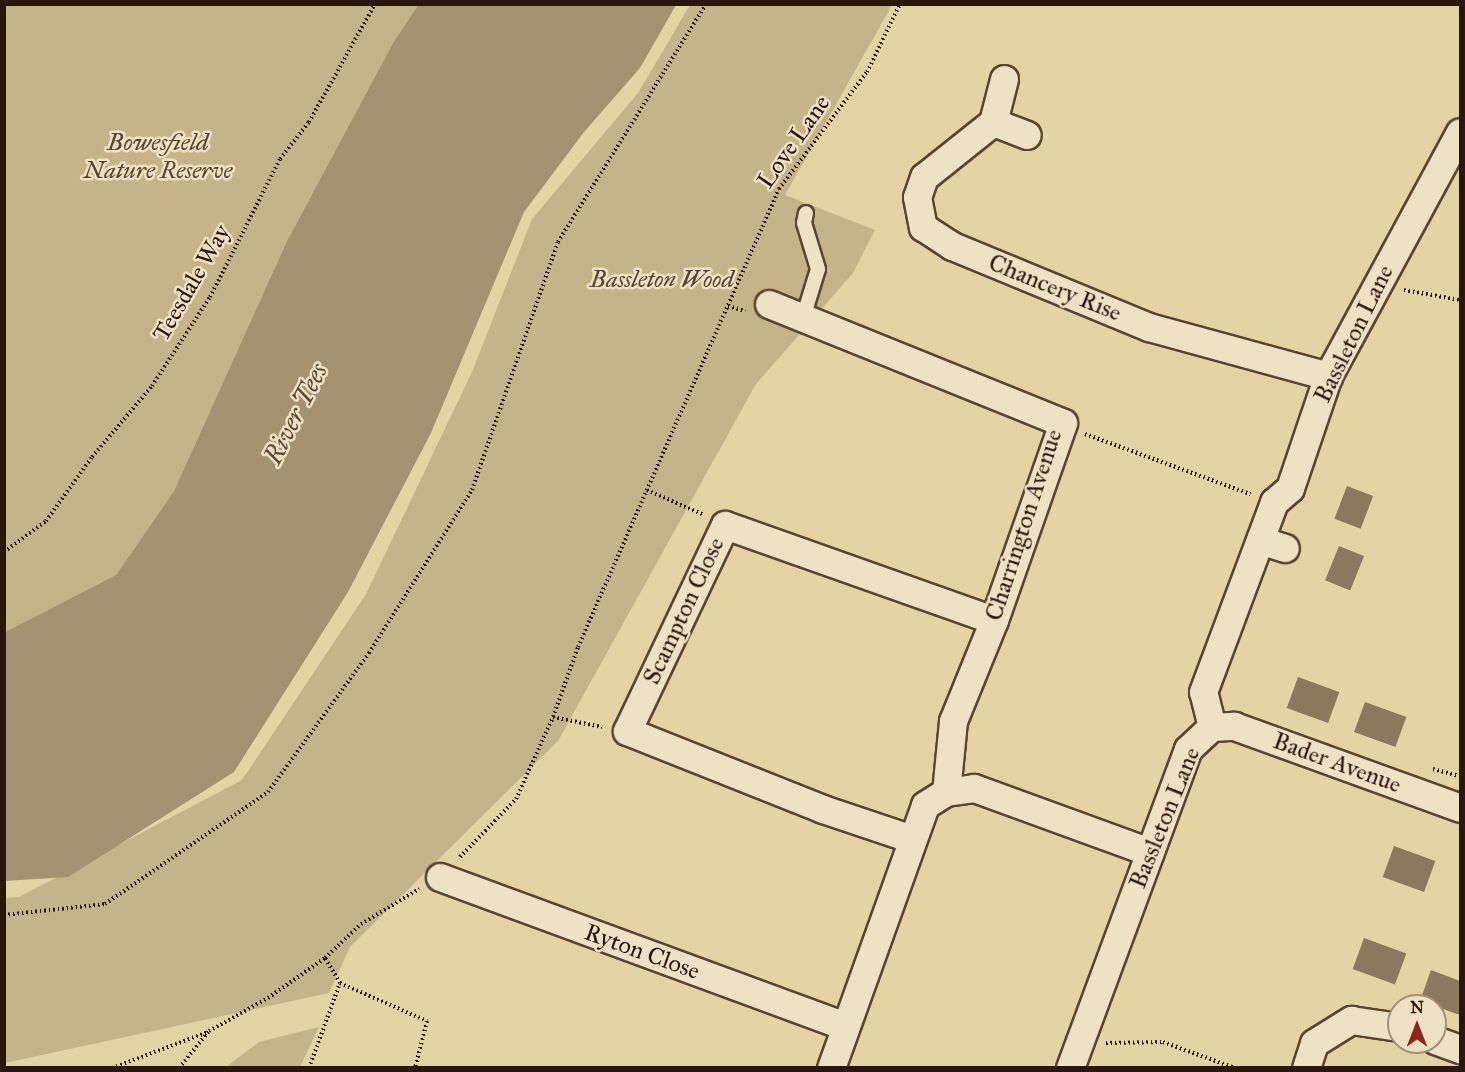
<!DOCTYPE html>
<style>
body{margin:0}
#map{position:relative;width:1465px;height:1072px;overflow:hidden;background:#e6d3a4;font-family:"IM FELL Great Primer",serif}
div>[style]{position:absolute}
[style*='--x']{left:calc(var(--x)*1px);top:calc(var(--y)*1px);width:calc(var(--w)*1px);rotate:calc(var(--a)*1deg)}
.green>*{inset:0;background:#c6b38a}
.water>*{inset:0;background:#a69271}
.building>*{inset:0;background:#8c785c;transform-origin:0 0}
.path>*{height:4px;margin-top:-2px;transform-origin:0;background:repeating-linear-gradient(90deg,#2b150d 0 1.5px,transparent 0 4.5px)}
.roads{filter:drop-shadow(2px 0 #5a4433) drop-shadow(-2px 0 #5a4433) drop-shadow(0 2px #5a4433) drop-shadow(0 -2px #5a4433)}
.lane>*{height:14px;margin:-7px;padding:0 7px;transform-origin:7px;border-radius:7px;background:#efe2c4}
.street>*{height:27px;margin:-13.5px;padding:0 13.5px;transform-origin:13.5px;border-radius:13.5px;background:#efe2c4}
span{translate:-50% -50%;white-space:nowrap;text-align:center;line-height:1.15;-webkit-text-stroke:5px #efe2c4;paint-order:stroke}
.street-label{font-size:24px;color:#2b150d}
.park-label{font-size:24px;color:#5a4432;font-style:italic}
.water-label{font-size:26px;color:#5c4735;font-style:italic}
.frame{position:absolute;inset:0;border:6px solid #2b150d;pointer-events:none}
.north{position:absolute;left:1387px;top:994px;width:60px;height:60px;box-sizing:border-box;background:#efe2c4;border:2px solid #a1907b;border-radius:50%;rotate:0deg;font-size:16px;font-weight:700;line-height:24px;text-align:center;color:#2b150d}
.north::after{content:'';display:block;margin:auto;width:21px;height:27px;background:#8f2418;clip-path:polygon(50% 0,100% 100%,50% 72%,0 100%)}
</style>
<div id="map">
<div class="green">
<i style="clip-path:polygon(5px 5px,419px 5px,393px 43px,287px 241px,174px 491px,116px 575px,5px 632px)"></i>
<i style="clip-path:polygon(690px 5px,892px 5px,785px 195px,875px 230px,853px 273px,756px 384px,558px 741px,350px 947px,329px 993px,5px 1063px,5px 898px,19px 897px,242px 780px,366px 594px,472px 372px,532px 219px,638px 93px)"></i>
<i style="clip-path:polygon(319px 1027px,300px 1067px,226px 1067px,259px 1042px)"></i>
</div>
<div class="water">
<i style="clip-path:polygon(419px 4px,676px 5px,640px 68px,584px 132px,524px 212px,431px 433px,348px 592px,234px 772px,68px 877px,5px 881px,5px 632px,116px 575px,174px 491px,287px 241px,393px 43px)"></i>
</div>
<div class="building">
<i style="left:1347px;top:486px;width:28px;height:35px;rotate:21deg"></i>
<i style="left:1339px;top:546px;width:27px;height:37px;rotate:22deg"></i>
<i style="left:1298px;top:677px;width:44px;height:33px;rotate:20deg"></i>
<i style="left:1365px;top:702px;width:44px;height:32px;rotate:20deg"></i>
<i style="left:1394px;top:846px;width:44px;height:33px;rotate:20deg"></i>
<i style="left:1364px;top:938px;width:45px;height:33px;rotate:20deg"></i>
<i style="clip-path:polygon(1431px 970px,1460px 981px,1460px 1015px,1420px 1001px)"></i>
</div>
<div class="path">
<i style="--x:1404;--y:290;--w:57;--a:10.1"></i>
<i style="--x:728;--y:306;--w:18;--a:16"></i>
<i style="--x:1085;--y:434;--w:176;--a:20"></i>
<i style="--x:647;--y:490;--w:62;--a:23.7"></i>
<i style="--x:4;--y:552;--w:52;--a:-36.4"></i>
<i style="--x:46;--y:521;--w:79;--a:-54.3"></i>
<i style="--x:92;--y:457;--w:93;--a:-49.8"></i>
<i style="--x:152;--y:386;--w:106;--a:-56.9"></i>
<i style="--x:210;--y:297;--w:155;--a:-63.1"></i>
<i style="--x:280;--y:159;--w:47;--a:-51.9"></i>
<i style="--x:309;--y:122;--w:135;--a:-60.8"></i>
<i style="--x:553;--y:717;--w:50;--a:11.5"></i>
<i style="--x:1433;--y:769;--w:28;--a:15"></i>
<i style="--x:460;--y:857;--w:81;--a:-46"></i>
<i style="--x:516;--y:799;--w:90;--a:-65.7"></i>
<i style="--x:553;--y:717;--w:74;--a:-70.3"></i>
<i style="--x:578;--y:647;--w:500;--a:-66.31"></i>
<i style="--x:779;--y:189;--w:146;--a:-53.1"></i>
<i style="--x:867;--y:72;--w:76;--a:-64.1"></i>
<i style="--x:4;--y:915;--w:102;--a:-6.2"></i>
<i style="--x:105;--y:904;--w:198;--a:-34.5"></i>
<i style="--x:268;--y:792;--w:172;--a:-54"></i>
<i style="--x:369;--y:653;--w:193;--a:-57.7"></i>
<i style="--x:472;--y:490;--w:262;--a:-70.9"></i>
<i style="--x:558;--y:242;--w:280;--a:-58.1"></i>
<i style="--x:340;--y:983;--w:95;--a:23.6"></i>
<i style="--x:427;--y:1021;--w:49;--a:104.3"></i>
<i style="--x:1106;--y:1043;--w:57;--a:-1"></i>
<i style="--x:1163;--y:1042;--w:77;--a:19.9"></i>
<i style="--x:112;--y:1068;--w:103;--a:-20.6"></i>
<i style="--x:179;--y:1068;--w:48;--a:-51"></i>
<i style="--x:209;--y:1031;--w:68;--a:-29.2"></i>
<i style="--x:268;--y:998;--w:70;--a:-35.1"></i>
<i style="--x:325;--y:958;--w:50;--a:-43.4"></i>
<i style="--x:361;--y:924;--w:68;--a:-31.1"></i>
<i style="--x:309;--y:1068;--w:90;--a:-70"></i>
<i style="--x:340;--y:983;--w:29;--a:-121"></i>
</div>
<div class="roads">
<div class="lane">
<i style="--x:803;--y:318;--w:51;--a:-73"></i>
<i style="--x:818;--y:269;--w:48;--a:-106.9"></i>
<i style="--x:804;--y:223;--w:10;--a:-79"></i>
</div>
<div class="street">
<i style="--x:1004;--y:79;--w:44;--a:104.3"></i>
<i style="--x:993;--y:122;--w:88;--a:141.4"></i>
<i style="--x:924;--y:177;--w:21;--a:109"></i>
<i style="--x:917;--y:197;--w:31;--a:79"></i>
<i style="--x:923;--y:227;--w:35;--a:33"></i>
<i style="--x:952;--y:246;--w:213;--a:22.4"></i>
<i style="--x:1149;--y:327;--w:186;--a:15.3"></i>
<i style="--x:993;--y:122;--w:36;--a:21"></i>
<i style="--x:769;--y:304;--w:317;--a:22"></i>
<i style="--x:1063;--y:423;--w:209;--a:109.3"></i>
<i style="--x:994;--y:620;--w:109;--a:112.1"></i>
<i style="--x:953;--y:721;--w:71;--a:95.6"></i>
<i style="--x:1260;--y:540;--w:26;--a:18"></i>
<i style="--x:1212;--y:727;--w:36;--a:-104"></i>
<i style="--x:1203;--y:692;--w:203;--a:-69.5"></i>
<i style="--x:1274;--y:502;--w:21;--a:-41"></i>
<i style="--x:1290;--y:488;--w:118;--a:-71.3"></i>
<i style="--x:1328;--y:376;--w:277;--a:-61.6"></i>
<i style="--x:1212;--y:727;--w:22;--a:-3"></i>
<i style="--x:1234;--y:726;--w:240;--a:19.9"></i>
<i style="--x:912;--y:839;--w:94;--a:-161.4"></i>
<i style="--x:823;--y:809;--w:211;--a:-158.3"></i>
<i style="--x:627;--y:731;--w:228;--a:-64.6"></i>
<i style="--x:725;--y:525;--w:285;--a:19.5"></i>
<i style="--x:440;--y:877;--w:431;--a:20.2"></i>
<i style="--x:1435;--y:1040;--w:27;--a:20"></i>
<i style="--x:831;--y:1068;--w:279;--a:-70.3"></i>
<i style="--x:925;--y:805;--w:25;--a:-32"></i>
<i style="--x:946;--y:792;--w:28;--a:-8"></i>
<i style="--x:974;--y:788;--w:187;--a:20"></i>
<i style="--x:1070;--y:1068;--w:340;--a:-69.7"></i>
<i style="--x:1188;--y:749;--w:33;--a:-43"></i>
<i style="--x:1306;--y:1068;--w:26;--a:-72"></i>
<i style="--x:1314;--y:1043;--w:44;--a:-31.9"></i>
<i style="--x:1351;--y:1020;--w:49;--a:8.3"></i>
</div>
</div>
<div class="street-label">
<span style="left:794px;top:142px;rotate:-55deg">Love Lane</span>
<span style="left:192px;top:283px;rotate:-60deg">Teesdale Way</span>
<span style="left:1055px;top:288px;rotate:22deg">Chancery Rise</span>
<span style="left:1354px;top:334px;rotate:-64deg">Bassleton Lane</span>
<span style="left:1024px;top:525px;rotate:-72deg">Charrington Avenue</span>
<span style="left:684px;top:611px;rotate:-65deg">Scampton Close</span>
<span style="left:1337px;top:763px;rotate:20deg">Bader Avenue</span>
<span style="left:1165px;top:818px;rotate:-68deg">Bassleton Lane</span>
<span style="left:642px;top:952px;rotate:20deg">Ryton Close</span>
</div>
<div class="park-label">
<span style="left:158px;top:157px">Bowesfield<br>Nature Reserve</span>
<span style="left:662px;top:280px">Bassleton Wood</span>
</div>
<div class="water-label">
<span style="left:296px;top:414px;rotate:-63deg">River Tees</span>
</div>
<div class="frame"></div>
<div class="north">N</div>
</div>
